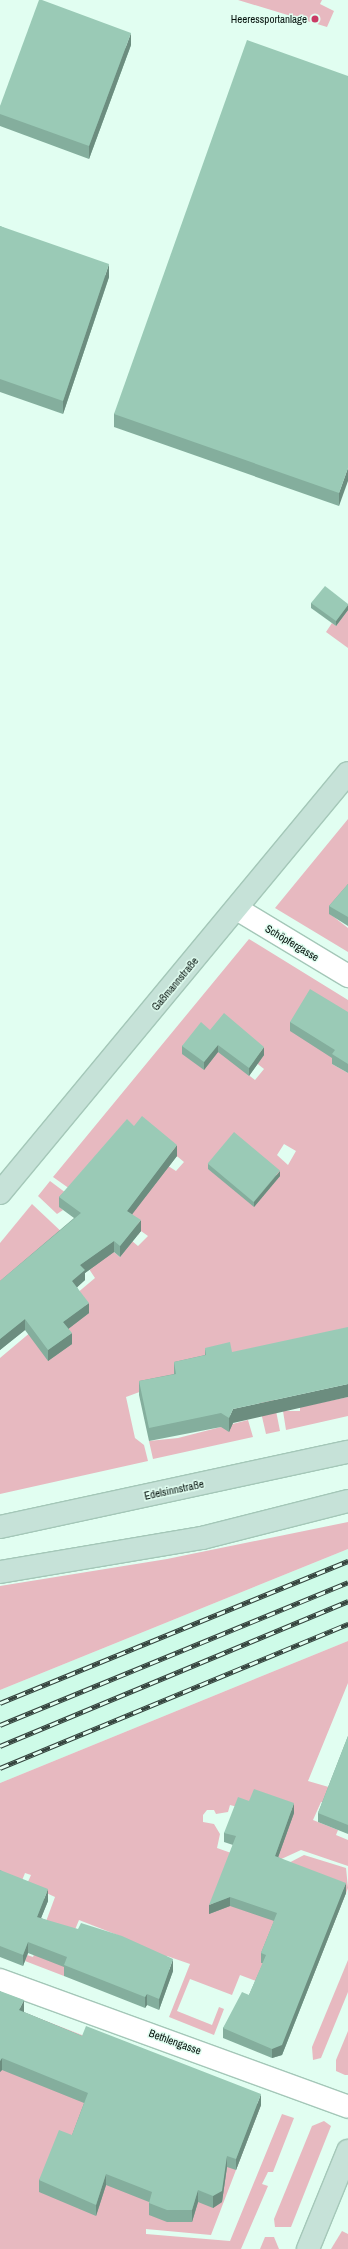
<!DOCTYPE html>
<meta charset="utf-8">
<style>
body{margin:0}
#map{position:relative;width:348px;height:2249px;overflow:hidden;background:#e1fef1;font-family:"Archivo Narrow",sans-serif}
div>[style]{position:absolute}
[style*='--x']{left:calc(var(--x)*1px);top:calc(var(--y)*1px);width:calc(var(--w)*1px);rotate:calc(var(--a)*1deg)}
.built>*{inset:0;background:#cefbe8}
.green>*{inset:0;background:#e7b9c0}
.roads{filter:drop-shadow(1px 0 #a4c7b8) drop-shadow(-1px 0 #a4c7b8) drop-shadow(0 1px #a4c7b8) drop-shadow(0 -1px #a4c7b8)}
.street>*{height:22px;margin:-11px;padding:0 11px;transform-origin:11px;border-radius:11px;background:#fff}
.secondary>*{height:22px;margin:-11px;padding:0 11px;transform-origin:11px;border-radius:11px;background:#c6e2d8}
.rail>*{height:4.5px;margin-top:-2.25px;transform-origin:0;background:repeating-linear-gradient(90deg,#e1fef1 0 9px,#35443e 0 18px);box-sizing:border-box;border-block:1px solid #35443e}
.wall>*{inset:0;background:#84ae9d}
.shaded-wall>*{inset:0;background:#6c8d7f}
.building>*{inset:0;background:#9acab6;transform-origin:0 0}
.dots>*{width:11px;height:11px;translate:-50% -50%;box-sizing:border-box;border:2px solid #e1fef1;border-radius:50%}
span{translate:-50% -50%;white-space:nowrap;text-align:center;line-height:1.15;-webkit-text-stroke:3px #e1fef1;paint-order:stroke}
.poi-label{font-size:11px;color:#05110c}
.right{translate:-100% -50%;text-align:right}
.street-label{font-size:11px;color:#05110c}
</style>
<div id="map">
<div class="built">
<i style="clip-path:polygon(348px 1549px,348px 1641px,0 1783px,0 1690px)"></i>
</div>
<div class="green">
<i style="clip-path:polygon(238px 0,322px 0,320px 4px,334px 11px,327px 27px)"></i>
<i style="clip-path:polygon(348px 610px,348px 648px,326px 632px,332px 623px,336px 626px)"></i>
<i style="clip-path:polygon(348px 819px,348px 893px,330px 914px,348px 928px,348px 952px,275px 908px)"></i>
<i style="clip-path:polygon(evenodd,249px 939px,348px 1000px,348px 1023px,332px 1064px,348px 1073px,348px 1341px,264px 1350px,280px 1431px,266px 1434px,247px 1352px,126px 1397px,135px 1438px,144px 1445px,148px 1461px,0 1494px,0 1358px,95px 1278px,89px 1269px,92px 1234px,120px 1257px,132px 1241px,138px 1246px,148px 1236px,141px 1231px,138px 1235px,90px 1196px,70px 1189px,53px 1177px,249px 939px,254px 1061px,264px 1069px,255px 1080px,246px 1073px,254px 1061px,249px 939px,142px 1127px,184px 1162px,176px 1171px,162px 1162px,142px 1127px,249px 939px,284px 1144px,296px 1151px,288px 1165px,277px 1155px,284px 1144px)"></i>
<i style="clip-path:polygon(50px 1181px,66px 1193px,60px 1207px,63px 1210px,57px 1214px,38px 1196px)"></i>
<i style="clip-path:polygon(32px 1204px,66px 1236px,0 1291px,0 1243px)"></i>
<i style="clip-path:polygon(348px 1397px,348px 1416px,286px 1430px,283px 1411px,300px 1411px,300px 1407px)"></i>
<i style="clip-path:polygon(248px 1420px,253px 1437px,153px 1459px,149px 1441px,178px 1438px)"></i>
<i style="clip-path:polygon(348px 1522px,348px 1549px,0 1690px,0 1586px,167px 1559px)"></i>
<i style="clip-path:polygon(348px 1641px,348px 1683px,308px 1781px,332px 1788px,333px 1806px,321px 1802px,313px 1820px,338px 1830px,336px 1835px,348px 1840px,348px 1866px,301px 1850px,277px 1861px,249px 1810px,230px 1805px,228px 1812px,216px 1814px,214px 1810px,207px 1810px,203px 1815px,203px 1822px,214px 1824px,220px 1834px,217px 1848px,277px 1869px,304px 1855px,346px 1868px,348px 1888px,304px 1999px,240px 1975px,232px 1995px,190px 1979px,177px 2011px,212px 2025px,219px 2007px,224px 2009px,214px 2035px,169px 2017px,190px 1964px,167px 1956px,165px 1961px,125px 1938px,79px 1920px,63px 1959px,67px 1968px,64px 1976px,25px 1961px,27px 1955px,33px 1957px,55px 1897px,27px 1884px,31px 1875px,25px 1873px,21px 1883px,0 1875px,0 1783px)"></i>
<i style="clip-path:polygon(348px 1960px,348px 1992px,321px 2058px,313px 2060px,312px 2047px)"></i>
<i style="clip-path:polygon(0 2003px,261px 2105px,211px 2235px,146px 2229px,146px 2234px,230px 2241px,282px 2114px,294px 2118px,273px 2172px,268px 2172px,262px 2184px,268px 2186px,241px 2249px,0 2249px)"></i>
<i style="clip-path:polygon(348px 2031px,348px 2075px,345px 2075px,336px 2071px,336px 2060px)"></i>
<i style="clip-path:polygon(324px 2121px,331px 2126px,291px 2227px,275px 2227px,274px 2219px,312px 2126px)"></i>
<i style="clip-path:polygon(342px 2231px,348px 2234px,348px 2249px,331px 2249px)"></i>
<i style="clip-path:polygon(265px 2237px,274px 2237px,279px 2249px,260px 2249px)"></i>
</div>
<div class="roads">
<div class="street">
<i style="--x:237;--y:909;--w:130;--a:31.1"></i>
<i style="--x:0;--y:1980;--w:370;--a:20"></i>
</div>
<div class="secondary">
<i style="--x:0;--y:1193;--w:545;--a:-50.36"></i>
<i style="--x:0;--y:1527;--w:356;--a:-12.2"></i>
<i style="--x:0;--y:1572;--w:205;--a:-9.6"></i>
<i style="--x:202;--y:1538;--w:151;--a:-14.2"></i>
<i style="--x:308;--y:2249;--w:106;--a:-67.8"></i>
</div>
</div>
<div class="rail">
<i style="--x:0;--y:1703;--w:376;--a:-22.2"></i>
<i style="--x:0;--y:1725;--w:376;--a:-22.3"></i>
<i style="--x:0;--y:1746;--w:377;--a:-22.6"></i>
<i style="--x:0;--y:1768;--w:377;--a:-22.5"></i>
</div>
<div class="wall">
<i style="clip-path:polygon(131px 45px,89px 159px,0 126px,0 106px)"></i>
<i style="clip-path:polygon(348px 76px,339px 506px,114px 427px,114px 414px)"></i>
<i style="clip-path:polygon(0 226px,109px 277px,63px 414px,0 392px)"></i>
<i style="clip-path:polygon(311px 603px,348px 604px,348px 610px,336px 626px,311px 608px)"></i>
<i style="clip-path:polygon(348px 884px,348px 926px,329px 914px,329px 906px)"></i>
<i style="clip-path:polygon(348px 1012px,348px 1073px,332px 1064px,332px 1058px,290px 1031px,290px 1022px)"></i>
<i style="clip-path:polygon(210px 1030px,264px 1055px,249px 1076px,218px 1052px,204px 1070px,182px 1054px,182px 1046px)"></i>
<i style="clip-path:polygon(134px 1126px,177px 1156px,132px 1214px,141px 1231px,120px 1257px,114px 1252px,85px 1273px,85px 1280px,77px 1287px,89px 1313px,68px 1329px,72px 1344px,48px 1361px,25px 1330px,0 1350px,0 1281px,74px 1218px,59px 1207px,59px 1197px)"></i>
<i style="clip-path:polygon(208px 1164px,280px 1176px,254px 1207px,208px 1169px)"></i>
<i style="clip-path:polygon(205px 1348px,233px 1423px,229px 1432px,221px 1427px,149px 1441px,139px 1395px,139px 1381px,174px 1374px,174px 1362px,205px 1355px)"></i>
<i style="clip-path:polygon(348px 1736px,348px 1834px,318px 1822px,318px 1813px)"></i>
<i style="clip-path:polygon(249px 1801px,294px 1813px,278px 1857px,346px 1893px,282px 2055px,272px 2058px,223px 2038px,223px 2028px,249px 1995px,263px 1963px,261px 1963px,261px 1953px,274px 1921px,230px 1906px,209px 1914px,233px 1845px,224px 1842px,224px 1833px)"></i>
<i style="clip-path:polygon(0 1870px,48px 1901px,41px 1918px,173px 1971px,159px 2010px,147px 2005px,145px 2008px,64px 1976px,64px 1967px,28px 1953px,23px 1966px,0 1957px)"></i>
<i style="clip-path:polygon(0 1991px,24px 2012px,82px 2036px,261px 2105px,236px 2170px,227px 2167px,222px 2202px,213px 2208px,198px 2202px,192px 2222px,167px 2222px,149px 2215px,149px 2202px,106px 2185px,96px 2216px,39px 2192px,39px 2180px,72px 2135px,84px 2103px,2px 2070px,0 2072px)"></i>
</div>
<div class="shaded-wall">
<i style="clip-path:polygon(131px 33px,131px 45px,89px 159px,89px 146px)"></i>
<i style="clip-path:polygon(109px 264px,109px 277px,63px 414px,63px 401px)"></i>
<i style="clip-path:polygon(348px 468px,348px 481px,339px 506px,339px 493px)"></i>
<i style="clip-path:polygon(348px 605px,348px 610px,336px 626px,336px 621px)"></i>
<i style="clip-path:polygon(218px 1045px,218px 1052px,204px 1070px,204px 1062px)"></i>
<i style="clip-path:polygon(264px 1047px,264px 1055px,249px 1076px,249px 1068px)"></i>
<i style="clip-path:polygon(177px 1145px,177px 1156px,127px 1221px,127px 1211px)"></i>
<i style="clip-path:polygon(280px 1171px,280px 1176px,254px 1207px,254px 1202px)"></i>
<i style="clip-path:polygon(141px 1220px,141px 1231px,120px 1257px,120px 1246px)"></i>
<i style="clip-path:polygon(114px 1241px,114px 1252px,85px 1273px,85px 1280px,72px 1292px,72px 1281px,80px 1265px)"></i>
<i style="clip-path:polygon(89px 1303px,89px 1313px,63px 1333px,63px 1322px)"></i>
<i style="clip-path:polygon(25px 1319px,25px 1330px,0 1350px,0 1339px)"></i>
<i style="clip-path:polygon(72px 1333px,72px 1344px,48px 1361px,48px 1350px)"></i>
<i style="clip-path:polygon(348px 1384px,348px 1397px,233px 1423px,229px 1432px,229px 1418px,233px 1409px)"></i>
<i style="clip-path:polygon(294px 1803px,294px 1813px,275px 1866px,275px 1856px)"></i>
<i style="clip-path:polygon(346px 1883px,346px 1893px,282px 2055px,272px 2058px,272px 2049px)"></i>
<i style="clip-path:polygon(48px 1889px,48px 1901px,37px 1928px,37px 1917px)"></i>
<i style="clip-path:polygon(230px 1897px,230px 1906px,209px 1914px,209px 1905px)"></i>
<i style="clip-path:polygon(28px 1942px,28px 1953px,23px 1966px,23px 1955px)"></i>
<i style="clip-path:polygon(173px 1959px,173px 1971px,159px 2010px,159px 1999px)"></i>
<i style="clip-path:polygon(147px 1994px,147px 2005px,145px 2008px,145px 1997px)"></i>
<i style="clip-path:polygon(24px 2000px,24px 2012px,19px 2022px,19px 2010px)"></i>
<i style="clip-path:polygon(2px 2058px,2px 2070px,0 2072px,0 2061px)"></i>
<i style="clip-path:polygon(261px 2094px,261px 2105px,236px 2170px,236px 2159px)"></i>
<i style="clip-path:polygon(227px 2156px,227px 2167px,222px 2202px,213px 2208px,213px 2196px)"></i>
<i style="clip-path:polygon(106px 2174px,106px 2185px,96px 2216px,96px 2205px)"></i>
<i style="clip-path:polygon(198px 2190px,198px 2202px,192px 2222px,192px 2210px)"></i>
</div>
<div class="building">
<i style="clip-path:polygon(39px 0,42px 0,131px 33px,89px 146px,0 114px,0 106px)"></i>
<i style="clip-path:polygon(247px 40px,348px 76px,348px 468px,339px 493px,114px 414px)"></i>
<i style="clip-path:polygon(0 226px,109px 264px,63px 401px,0 379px)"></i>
<i style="clip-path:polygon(325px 586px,348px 604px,348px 605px,336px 621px,311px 603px)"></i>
<i style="clip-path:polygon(348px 884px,348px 917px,329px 906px)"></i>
<i style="clip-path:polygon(310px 989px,348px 1012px,348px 1064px,332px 1054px,335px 1050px,290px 1022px)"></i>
<i style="clip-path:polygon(224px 1013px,264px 1047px,249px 1068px,218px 1045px,204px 1062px,182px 1046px,201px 1022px,210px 1030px)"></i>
<i style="clip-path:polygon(142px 1116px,177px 1145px,127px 1211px,141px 1220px,120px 1246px,114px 1241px,80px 1265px,85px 1270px,72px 1281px,89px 1303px,63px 1322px,72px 1333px,48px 1350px,25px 1319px,0 1339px,0 1281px,81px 1213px,59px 1197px,127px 1119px,134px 1126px)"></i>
<i style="left:234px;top:1132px;width:60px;height:41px;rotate:40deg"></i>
<i style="clip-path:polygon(348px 1327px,348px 1384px,233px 1409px,229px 1418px,221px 1413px,149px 1428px,139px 1381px,176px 1374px,174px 1362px,206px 1355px,205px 1348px,230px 1342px,232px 1352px)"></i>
<i style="clip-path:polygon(348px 1736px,348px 1825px,318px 1813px)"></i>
<i style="clip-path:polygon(254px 1789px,294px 1803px,275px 1856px,346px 1883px,282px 2045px,272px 2049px,223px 2028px,242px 1992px,249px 1995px,266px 1955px,261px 1953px,277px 1913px,230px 1897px,209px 1905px,236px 1836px,224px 1833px,238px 1797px,249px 1801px)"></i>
<i style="clip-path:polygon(0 1870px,48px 1889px,37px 1917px,78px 1929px,81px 1923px,122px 1936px,173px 1959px,159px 1999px,147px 1994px,145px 1997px,64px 1965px,67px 1957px,28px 1942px,23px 1955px,0 1946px)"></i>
<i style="clip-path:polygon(0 1991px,24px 2000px,19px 2010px,82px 2036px,86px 2026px,261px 2094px,236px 2159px,227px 2156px,222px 2191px,213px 2196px,198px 2190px,192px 2210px,167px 2210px,149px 2203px,152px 2192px,106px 2174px,96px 2205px,39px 2180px,59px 2130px,72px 2135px,88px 2093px,2px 2058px,0 2061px)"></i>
</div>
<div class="dots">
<i style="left:315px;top:19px;background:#c93b65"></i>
</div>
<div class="poi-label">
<span class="right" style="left:307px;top:19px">Heeressportanlage</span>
</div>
<div class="street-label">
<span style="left:292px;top:943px;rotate:31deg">Schöpfergasse</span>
<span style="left:175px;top:984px;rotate:-50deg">Gaßmannstraße</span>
<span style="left:174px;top:1490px;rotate:-12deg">Edelsinnstraße</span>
<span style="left:175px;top:2042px;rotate:20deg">Bethlengasse</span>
</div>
</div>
